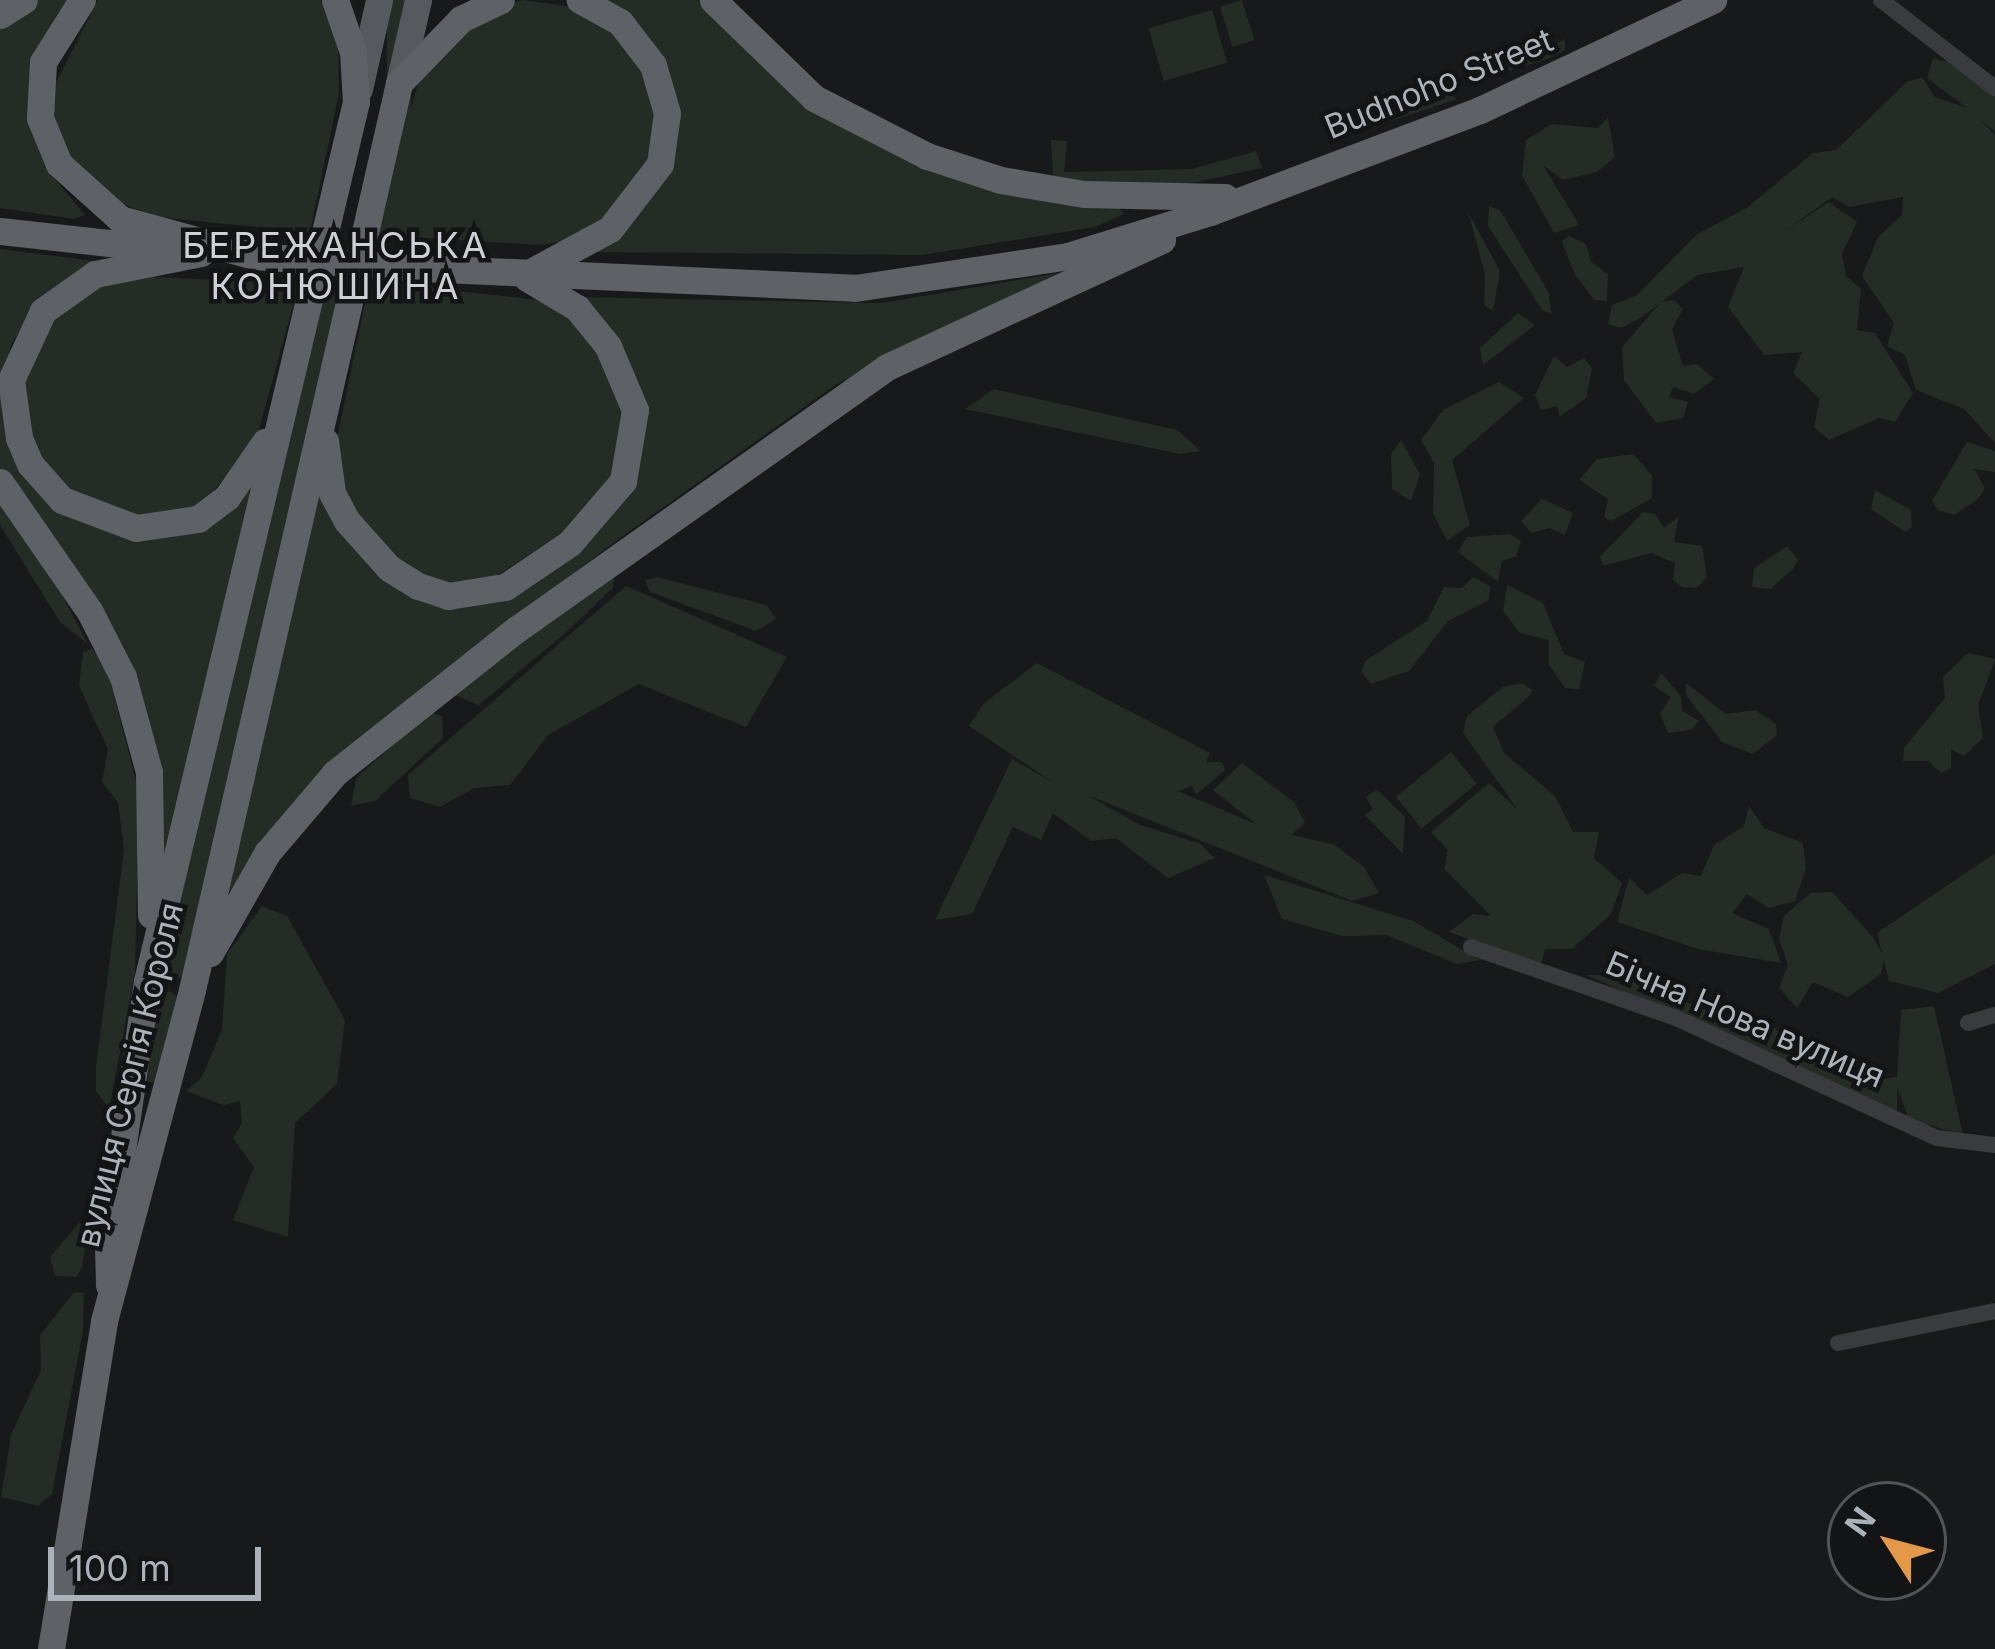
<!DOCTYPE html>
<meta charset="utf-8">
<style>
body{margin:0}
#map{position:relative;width:1995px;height:1649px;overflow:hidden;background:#18191a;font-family:Inter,sans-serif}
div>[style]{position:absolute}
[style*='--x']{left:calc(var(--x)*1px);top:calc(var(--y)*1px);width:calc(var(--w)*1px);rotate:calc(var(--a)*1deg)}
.green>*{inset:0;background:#252c25;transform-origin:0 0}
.minor>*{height:16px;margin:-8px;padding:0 8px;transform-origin:8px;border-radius:8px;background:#3a3b3f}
.primary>*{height:27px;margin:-13.5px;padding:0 13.5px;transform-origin:13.5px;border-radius:13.5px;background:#56595e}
.trunk>*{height:27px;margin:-13.5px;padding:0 13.5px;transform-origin:13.5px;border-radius:13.5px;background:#5e6267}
.trunk-bridge>*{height:27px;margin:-13.5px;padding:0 13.5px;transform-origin:13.5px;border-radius:13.5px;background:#5e6267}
span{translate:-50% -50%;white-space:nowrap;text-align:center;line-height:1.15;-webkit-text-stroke:9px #131415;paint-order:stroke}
.street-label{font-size:33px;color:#acb2b9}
.neighbourhood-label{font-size:36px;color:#cdd0d5;letter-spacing:3px}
.north{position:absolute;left:1827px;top:1481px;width:120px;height:120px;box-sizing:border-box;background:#131415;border:3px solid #505357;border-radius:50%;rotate:306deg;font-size:33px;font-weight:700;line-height:48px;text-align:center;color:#acb2b9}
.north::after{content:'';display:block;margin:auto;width:42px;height:54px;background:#e39948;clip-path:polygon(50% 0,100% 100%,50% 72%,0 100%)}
.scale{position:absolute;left:48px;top:1547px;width:213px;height:54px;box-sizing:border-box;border:6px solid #acb2b9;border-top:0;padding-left:15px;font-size:36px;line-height:42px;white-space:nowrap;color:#acb2b9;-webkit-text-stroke:9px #131415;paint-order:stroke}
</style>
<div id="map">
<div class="green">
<i style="clip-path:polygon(39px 0,80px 0,32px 128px,54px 178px,85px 215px,74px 219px,0 208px,0 23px)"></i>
<i style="clip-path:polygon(98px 0,321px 0,338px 37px,339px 93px,310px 232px,155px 217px,89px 190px,52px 130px,54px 86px)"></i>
<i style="left:387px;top:0;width:24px;height:239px"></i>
<i style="clip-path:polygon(523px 0,581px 8px,621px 34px,656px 98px,656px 151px,626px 204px,564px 241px,540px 245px,375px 235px,419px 80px,448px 43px,497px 7px)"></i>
<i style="clip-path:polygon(598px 0,701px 0,832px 117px,1117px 205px,1124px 214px,1095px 227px,922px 255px,587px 252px,629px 224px,653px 195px,674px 119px)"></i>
<i style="left:1242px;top:0;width:42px;height:23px;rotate:73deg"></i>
<i style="left:1212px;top:10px;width:55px;height:66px;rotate:74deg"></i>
<i style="clip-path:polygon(1565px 39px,1565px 50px,1550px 58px,1487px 78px)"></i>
<i style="clip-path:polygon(1933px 58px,1967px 67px,1995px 93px,1995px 132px,1979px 119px,1995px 135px,1995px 443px,1964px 409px,1916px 390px,1905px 355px,1887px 346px,1894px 323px,1862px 276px,1878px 237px,1902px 215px,1903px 197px,1849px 207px,1832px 197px,1780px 235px,1829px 202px,1857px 222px,1842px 254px,1846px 276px,1861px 289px,1857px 330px,1875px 333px,1913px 393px,1895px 422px,1879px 418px,1829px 440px,1814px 427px,1820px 399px,1793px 373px,1802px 352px,1764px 355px,1728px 307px,1744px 267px,1697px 275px,1642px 317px,1621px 328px,1608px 324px,1612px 305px,1637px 295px,1696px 235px,1748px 207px,1813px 153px,1836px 150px,1907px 82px,1922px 77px,1935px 97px,1967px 108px,1927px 78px)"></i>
<i style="clip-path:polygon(1445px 91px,1457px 99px,1376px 126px,1386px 113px)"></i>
<i style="clip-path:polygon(1608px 117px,1615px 157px,1597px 172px,1563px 180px,1543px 165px,1579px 225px,1554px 233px,1522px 175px,1526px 140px,1552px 124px,1598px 128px)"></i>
<i style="clip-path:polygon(1051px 140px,1067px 141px,1064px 172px,1192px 169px,1256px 151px,1262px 168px,1187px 184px,1101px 185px,1053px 177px)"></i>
<i style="clip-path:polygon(1489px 206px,1500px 210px,1549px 293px,1551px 313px,1543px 311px,1488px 226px)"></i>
<i style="clip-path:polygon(1468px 212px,1500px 271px,1493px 311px,1484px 305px,1485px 274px)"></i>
<i style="clip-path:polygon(1569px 236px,1586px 244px,1591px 262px,1608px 274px,1607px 301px,1594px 300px,1574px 273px,1562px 241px)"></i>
<i style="clip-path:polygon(0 249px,94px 261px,25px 322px,11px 345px,6px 368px,22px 468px,154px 533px,256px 475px,160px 873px,141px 728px,0 476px)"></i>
<i style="clip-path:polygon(1059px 273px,835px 385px,620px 538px,436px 677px,225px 896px,318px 483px,412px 592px,532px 575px,640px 443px,579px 297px,881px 303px)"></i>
<i style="clip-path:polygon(115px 275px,299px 284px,255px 444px,197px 509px,154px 522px,87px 510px,39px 467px,19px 402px,38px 325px)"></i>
<i style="clip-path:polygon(321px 285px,346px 287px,182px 978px,163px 976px)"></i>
<i style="clip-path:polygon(403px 285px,539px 300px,571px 318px,621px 383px,623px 459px,586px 517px,489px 581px,429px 584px,355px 527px,333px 458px,368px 288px)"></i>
<i style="clip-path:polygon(1674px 300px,1683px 309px,1672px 329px,1683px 366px,1697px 364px,1714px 379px,1694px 394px,1673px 387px,1669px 397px,1688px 402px,1683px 418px,1656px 423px,1624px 380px,1622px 347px,1661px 302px)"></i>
<i style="clip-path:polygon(1518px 313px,1535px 325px,1483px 365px,1480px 348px)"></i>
<i style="clip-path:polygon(1554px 356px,1567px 367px,1584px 358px,1592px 368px,1586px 398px,1559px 417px,1558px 406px,1541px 410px,1535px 395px)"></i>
<i style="clip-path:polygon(1499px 382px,1524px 398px,1452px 460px,1470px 525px,1447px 541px,1433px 513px,1434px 463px,1421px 440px,1443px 410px)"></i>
<i style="clip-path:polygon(994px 389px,1177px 430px,1201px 451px,1180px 454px,965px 409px)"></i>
<i style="clip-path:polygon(1401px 440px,1420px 474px,1411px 501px,1392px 489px,1391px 454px)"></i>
<i style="clip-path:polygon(1967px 442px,1995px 451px,1995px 472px,1974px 469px,1985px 488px,1978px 499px,1954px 515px,1938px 510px,1932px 501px)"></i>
<i style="clip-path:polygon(1633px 454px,1652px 475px,1652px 498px,1611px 521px,1604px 517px,1608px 499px,1579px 480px,1597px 459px)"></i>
<i style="clip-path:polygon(1875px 490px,1911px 510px,1912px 527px,1905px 532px,1871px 509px)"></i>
<i style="clip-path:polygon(1542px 499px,1573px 513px,1565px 535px,1550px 528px,1531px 533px,1521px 521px)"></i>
<i style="clip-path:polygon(0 502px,42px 557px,88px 644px,60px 622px,0 525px)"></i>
<i style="clip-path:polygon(1643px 512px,1655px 514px,1664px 528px,1679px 516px,1674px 542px,1702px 546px,1707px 577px,1697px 588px,1682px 587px,1673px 580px,1675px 563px,1651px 553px,1603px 566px,1600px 557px)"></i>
<i style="clip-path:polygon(1510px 534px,1521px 541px,1516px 556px,1502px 561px,1498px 582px,1458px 552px,1467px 537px)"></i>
<i style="clip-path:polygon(1787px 546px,1798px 560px,1793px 569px,1770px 589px,1752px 587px,1754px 568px)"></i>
<i style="clip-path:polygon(657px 577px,767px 605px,776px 619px,756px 631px,650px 592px,645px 580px)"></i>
<i style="clip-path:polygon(1473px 577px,1490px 586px,1489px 600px,1448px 621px,1409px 671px,1371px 684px,1361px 671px,1365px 661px,1427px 621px,1444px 587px,1462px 588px)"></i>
<i style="clip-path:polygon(614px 578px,613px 588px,564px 634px,479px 705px,454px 695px,460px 682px)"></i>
<i style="clip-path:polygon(1507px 585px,1543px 603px,1564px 654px,1585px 662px,1579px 689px,1565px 688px,1549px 665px,1549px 640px,1520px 633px,1503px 611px)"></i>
<i style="clip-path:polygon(626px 586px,787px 657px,746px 727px,639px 684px,548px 735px,510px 785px,474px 788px,440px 807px,410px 798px,408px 775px)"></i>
<i style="clip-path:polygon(92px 648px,108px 672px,139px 793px,135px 973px,109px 1109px,96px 1091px,96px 1067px,124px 850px,118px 802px,102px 782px,108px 749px,79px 686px,83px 653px)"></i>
<i style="clip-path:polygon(1968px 653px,1995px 659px,1978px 705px,1983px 738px,1964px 756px,1951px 749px,1951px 768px,1941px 773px,1928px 761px,1903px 761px,1904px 748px,1945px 698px,1943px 677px)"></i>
<i style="clip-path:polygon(1037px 663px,1210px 753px,1206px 762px,1222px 762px,1225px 770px,1196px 795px,1192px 786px,1178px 791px,1256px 824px,1213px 790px,1242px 763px,1294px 802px,1305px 823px,1291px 835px,1333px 844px,1364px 867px,1379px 893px,1352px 901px,1087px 795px,1140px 825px,1199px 843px,1215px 858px,1168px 878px,1116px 838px,1091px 841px,1053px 813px,1041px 840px,1013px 827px,972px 914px,935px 920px,1012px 759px,1054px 783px,969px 726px,983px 704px)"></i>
<i style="clip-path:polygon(1661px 673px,1681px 696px,1682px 711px,1699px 721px,1691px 730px,1668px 733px,1660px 713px,1671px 697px,1654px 686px)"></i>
<i style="clip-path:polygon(1522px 683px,1533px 690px,1528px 697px,1493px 727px,1504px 753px,1555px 796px,1573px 832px,1599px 832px,1594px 858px,1622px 883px,1611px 914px,1572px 949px,1545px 949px,1541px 965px,1449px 932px,1473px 914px,1491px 916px,1444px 869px,1448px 850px,1431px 832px,1489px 783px,1518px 810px,1463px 733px,1467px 716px,1503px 687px)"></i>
<i style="clip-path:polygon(1686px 683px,1726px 714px,1755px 710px,1776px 724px,1777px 735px,1753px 754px,1722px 742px,1686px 695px)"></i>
<i style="clip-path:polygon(430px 712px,442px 716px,443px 738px,375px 801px,351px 806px,356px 778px)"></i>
<i style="left:1451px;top:752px;width:41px;height:71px;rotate:51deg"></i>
<i style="clip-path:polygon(1377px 790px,1405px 817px,1403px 854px,1365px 815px,1373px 809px,1366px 797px)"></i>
<i style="clip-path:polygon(1749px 806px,1764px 828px,1803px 843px,1806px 869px,1795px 901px,1768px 908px,1747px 894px,1732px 913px,1769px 929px,1781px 963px,1698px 949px,1617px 922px,1629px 878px,1647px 895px,1682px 873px,1701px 876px,1714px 845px,1744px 826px)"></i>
<i style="clip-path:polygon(1995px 853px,1995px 964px,1938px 993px,1889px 981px,1877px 933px)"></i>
<i style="clip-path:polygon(1264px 875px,1413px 921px,1480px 960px,1457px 964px,1386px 935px,1342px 936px,1282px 919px)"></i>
<i style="clip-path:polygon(1832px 892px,1873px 937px,1884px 957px,1881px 974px,1848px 997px,1813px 982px,1797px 1008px,1779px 988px,1788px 965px,1779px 939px,1784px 916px,1810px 893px)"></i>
<i style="clip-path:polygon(262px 906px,287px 916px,345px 1020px,337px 1084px,295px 1123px,288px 1237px,233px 1220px,254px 1167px,233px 1138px,242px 1123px,240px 1101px,224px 1105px,186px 1091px,202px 1077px,222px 1029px,227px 954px)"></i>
<i style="clip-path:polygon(1586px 975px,1619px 975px,1710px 1012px,1774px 1027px,1798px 1051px,1875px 1080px,1897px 1077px,1901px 1010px,1934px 1006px,1963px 1135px,1909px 1119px,1897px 1087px,1897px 1113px)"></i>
<i style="clip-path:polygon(169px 991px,178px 997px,155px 1082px,147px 1083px,157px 996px)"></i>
<i style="clip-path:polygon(79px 1223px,88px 1227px,82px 1268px,76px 1277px,55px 1276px,50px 1257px)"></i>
<i style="clip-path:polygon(74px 1292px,84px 1293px,83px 1331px,52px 1494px,38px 1506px,1px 1497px,11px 1435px,41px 1370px,40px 1335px)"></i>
</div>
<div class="minor">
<i style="--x:1881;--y:0;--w:144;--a:37.7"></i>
<i style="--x:1471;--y:947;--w:217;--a:19.1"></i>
<i style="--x:1676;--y:1018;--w:287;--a:24.7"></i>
<i style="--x:1937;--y:1138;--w:58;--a:6.9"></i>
<i style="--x:1968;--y:1023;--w:28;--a:-17"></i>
<i style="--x:1838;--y:1343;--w:160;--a:-11.5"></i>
</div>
<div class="primary">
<i style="--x:399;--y:83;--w:85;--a:-77.1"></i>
<i style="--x:359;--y:89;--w:91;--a:-77.3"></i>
</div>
<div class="trunk">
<i style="--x:82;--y:0;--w:73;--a:122.2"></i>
<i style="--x:43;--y:62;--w:56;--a:93.1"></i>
<i style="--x:40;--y:118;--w:50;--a:67.6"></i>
<i style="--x:59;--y:164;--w:82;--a:42"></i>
<i style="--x:120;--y:219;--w:139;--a:15.4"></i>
<i style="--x:713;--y:0;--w:141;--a:44.1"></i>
<i style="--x:814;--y:98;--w:127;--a:27.2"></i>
<i style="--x:927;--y:156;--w:78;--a:18"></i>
<i style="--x:1001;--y:180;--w:84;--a:9.6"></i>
<i style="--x:1084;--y:194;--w:141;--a:1.2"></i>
<i style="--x:0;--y:15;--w:28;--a:-32"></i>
<i style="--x:0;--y:231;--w:173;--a:6.3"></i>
<i style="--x:201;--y:253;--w:108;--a:168.8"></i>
<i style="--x:95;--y:274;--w:64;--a:144.6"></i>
<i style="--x:43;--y:311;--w:76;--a:114.9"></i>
<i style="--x:11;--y:380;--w:59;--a:82.1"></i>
<i style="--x:19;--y:438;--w:28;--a:67"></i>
<i style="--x:30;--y:464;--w:48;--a:48.4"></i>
<i style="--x:62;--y:500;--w:79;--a:20.7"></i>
<i style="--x:136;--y:528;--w:63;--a:-8.3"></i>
<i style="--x:198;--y:519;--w:36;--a:-37"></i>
<i style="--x:227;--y:497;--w:67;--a:-55.4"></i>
<i style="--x:400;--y:267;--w:455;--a:2.6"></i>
<i style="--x:855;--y:288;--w:215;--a:-8.5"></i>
<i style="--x:1068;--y:256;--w:149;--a:-17.2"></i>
<i style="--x:1210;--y:212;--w:289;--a:-20.7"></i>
<i style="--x:1480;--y:110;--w:258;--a:-25.3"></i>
<i style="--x:527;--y:274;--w:94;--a:-28.5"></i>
<i style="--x:610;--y:229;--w:82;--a:-52.4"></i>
<i style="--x:660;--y:164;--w:51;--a:-82.2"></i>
<i style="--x:667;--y:113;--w:50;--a:-106.3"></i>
<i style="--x:653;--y:65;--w:54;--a:-127.5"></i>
<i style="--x:620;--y:22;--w:46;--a:-151.2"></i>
<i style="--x:325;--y:441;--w:52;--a:82.3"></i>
<i style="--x:332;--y:493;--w:32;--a:62"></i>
<i style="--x:347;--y:521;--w:63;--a:48.2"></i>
<i style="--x:389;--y:568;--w:34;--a:32"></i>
<i style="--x:418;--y:586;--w:32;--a:18"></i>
<i style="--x:448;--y:596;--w:58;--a:-9"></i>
<i style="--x:505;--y:587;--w:78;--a:-34.1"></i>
<i style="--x:570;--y:543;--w:82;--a:-49.5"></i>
<i style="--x:623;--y:481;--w:72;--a:-80.4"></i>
<i style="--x:635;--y:410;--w:69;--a:-112.9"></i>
<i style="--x:608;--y:346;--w:49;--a:-129.2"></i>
<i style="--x:577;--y:308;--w:58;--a:-149"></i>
<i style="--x:0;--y:482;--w:158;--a:55.3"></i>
<i style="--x:90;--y:612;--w:73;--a:63.1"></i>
<i style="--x:123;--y:677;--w:98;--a:74.7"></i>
<i style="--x:149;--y:772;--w:143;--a:89.2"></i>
<i style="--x:210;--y:953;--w:115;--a:-60.3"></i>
<i style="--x:267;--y:853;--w:105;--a:-49.6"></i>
<i style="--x:335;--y:773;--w:232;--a:-38.4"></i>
<i style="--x:517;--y:629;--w:453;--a:-35.3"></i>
<i style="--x:887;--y:367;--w:303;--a:-24.8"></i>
<i style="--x:109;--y:1285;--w:40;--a:-91.4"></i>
<i style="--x:108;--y:1245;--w:267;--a:-81.6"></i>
<i style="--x:147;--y:981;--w:904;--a:-76.63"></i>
<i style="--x:356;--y:102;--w:50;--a:-93.4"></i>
<i style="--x:353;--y:52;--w:55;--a:-109.1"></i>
<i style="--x:51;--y:1649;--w:332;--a:-80.8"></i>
<i style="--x:104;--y:1321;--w:342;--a:-75.1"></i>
<i style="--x:192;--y:990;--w:930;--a:-77.14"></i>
<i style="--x:399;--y:83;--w:89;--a:-45.9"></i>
<i style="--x:461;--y:19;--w:44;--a:-25.4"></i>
</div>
<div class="trunk-bridge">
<i style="--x:254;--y:256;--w:146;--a:4.3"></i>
</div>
<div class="street-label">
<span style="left:1439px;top:84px;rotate:-22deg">Budnoho Street</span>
<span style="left:1745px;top:1020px;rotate:23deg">Бічна Нова вулиця</span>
<span style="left:130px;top:1075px;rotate:-76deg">вулиця Сергія Короля</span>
</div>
<div class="neighbourhood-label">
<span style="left:336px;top:266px">БЕРЕЖАНСЬКА<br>КОНЮШИНА</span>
</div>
<div class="north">N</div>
<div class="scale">100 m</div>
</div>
